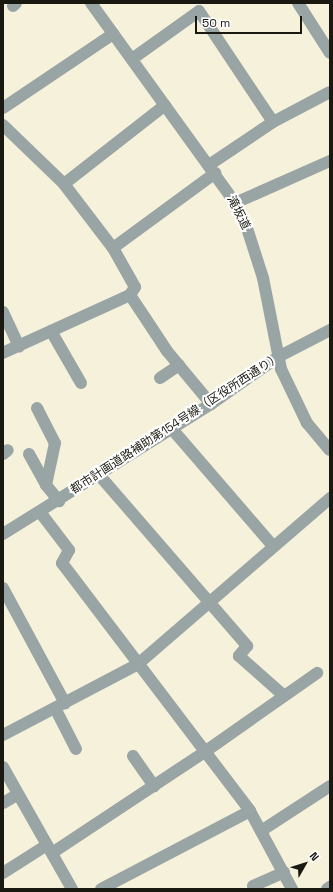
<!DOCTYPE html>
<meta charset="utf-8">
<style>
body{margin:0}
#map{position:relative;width:333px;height:892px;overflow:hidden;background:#f5f1db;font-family:"Space Grotesk","Noto Sans JP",sans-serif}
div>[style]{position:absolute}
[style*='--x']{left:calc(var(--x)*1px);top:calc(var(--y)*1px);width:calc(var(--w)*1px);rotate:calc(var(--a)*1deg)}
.minor>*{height:12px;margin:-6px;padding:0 6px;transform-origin:6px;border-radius:6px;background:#99a4a4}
span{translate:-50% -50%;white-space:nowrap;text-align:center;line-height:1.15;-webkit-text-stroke:4px #fff;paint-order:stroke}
.street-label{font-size:12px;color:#1a1911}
.frame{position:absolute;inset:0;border:4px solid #1a1911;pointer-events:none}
.north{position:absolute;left:285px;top:844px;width:40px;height:40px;-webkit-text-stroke:3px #fff;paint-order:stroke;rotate:51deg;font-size:11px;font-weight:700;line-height:16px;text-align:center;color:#1a1911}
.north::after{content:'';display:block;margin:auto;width:14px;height:18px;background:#1a1911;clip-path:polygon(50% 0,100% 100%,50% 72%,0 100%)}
.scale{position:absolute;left:195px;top:16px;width:107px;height:18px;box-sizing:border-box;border:2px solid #1a1911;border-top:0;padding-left:5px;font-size:12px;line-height:14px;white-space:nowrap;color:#1a1911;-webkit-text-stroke:3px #fff;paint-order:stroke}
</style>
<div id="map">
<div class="minor">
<i style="--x:91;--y:3;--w:246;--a:54.2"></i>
<i style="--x:235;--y:203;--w:25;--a:63"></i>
<i style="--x:246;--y:225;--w:56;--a:72.2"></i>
<i style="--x:263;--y:278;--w:93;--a:78.8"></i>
<i style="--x:281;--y:369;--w:60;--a:64.3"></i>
<i style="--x:307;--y:423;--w:35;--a:50"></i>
<i style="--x:298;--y:3;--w:59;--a:57.4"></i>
<i style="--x:13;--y:6;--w:4;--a:-45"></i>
<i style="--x:132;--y:59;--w:82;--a:-35.6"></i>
<i style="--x:199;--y:11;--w:133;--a:56.3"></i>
<i style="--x:3;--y:108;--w:133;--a:-33.9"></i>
<i style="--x:3;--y:125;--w:85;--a:44"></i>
<i style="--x:64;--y:184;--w:81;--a:52.6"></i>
<i style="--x:113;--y:248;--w:45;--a:60.6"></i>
<i style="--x:135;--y:287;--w:9;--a:122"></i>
<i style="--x:130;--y:295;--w:140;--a:155.5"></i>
<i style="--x:209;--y:165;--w:77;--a:-33.9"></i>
<i style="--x:273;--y:122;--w:64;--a:-27.8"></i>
<i style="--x:64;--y:184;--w:128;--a:-38"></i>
<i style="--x:235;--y:203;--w:104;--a:-23.9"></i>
<i style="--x:113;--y:248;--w:127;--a:-36.3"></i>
<i style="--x:130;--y:295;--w:67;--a:56.5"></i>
<i style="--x:167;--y:351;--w:69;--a:50.3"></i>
<i style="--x:3;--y:312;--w:38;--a:65"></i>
<i style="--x:51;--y:331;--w:60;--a:60"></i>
<i style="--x:160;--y:378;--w:23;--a:-34"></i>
<i style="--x:37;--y:408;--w:39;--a:63"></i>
<i style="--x:55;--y:443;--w:43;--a:102.1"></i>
<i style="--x:46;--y:485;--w:21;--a:51"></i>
<i style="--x:172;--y:429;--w:155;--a:49.2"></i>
<i style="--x:3;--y:454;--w:6;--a:-39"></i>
<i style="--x:29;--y:454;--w:35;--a:61"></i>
<i style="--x:100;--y:476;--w:225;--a:49.1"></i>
<i style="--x:247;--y:646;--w:13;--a:129"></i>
<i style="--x:239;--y:656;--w:60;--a:41.6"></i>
<i style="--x:40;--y:512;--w:48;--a:52.7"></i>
<i style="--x:69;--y:550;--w:15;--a:118"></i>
<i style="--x:62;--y:563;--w:311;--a:52.8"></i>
<i style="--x:250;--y:811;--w:89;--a:61.7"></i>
<i style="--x:3;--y:534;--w:245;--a:-32"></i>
<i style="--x:211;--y:404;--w:82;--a:-35"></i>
<i style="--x:278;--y:357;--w:59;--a:-27.4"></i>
<i style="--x:3;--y:588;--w:131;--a:61.7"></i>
<i style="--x:55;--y:708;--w:46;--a:62.9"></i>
<i style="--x:3;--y:735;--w:153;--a:-27.7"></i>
<i style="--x:138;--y:664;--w:254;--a:-40.8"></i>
<i style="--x:133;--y:756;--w:37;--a:55"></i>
<i style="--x:3;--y:767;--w:140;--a:60.5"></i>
<i style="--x:3;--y:803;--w:16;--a:-30"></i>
<i style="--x:261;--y:831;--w:82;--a:-33.1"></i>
<i style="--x:52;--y:853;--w:185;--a:-33.5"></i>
<i style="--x:206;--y:751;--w:136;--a:-35.1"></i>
<i style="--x:3;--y:873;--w:52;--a:-32.5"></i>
<i style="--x:253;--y:886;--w:34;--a:-24"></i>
<i style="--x:101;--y:889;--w:168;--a:-27.6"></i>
<i style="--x:327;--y:889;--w:4;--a:-34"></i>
</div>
<div class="street-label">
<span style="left:238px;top:213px;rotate:63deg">滝坂道</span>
<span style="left:176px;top:424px;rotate:-33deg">都市計画道路補助第154号線（区役所西通り）</span>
</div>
<div class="frame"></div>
<div class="north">N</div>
<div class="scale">50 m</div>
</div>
